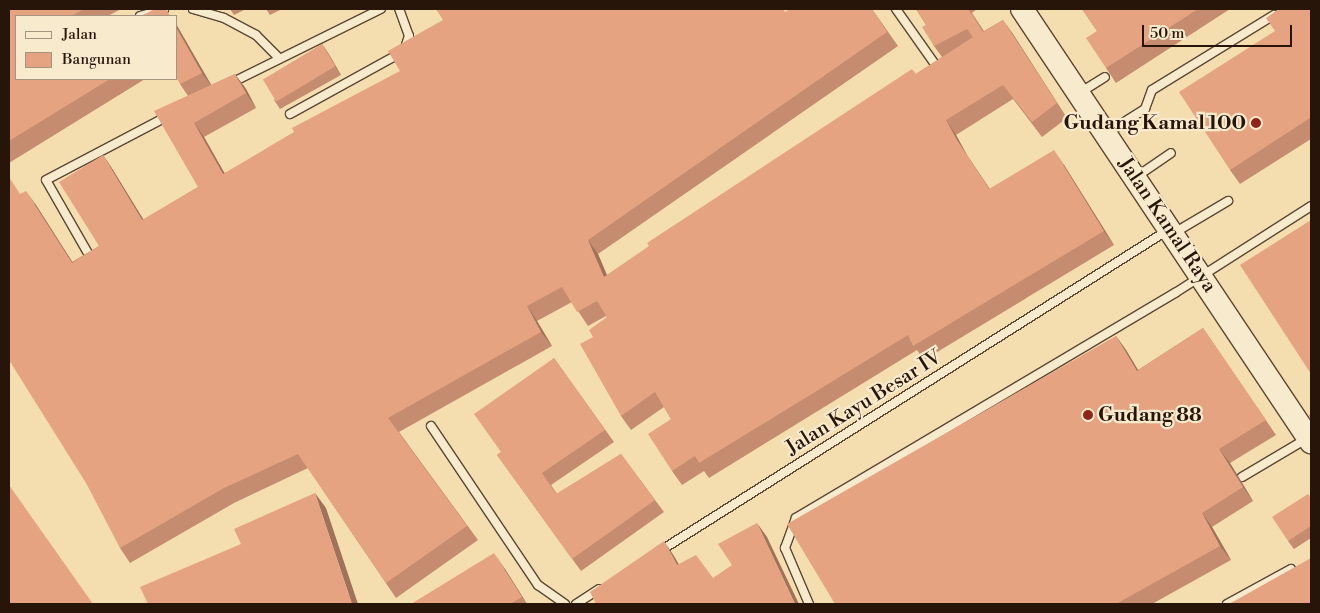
<!DOCTYPE html>
<style>
body{margin:0}
#map{position:relative;width:1320px;height:613px;overflow:hidden;background:#f4deb0;font-family:"Libre Bodoni",serif}
div>[style]{position:absolute}
[style*='--x']{left:calc(var(--x)*1px);top:calc(var(--y)*1px);width:calc(var(--w)*1px);rotate:calc(var(--a)*1deg)}
.roads{filter:drop-shadow(1px 0 #5a4734) drop-shadow(-1px 0 #5a4734) drop-shadow(0 1px #5a4734) drop-shadow(0 -1px #5a4734)}
.service>*{height:8px;margin:-4px;padding:0 4px;transform-origin:4px;border-radius:4px;background:#f8eacc}
.secondary>*{height:22px;margin:-11px;padding:0 11px;transform-origin:11px;border-radius:11px;background:#f8eacc}
.wall>*{inset:0;background:#c58c6f}
.shaded-wall>*{inset:0;background:#a0725a}
.building>*{inset:0;background:#e5a381;transform-origin:0 0}
.dots>*{width:14px;height:14px;translate:-50% -50%;box-sizing:border-box;border:2px solid #f8eacc;border-radius:50%}
span{translate:-50% -50%;white-space:nowrap;text-align:center;line-height:1.15;-webkit-text-stroke:4.5px #f8eacc;paint-order:stroke}
.poi-label{font-size:20px;color:#27150a;font-weight:700}
.right{translate:-100% -50%;text-align:right}
.left{translate:0 -50%;text-align:left}
.street-label{font-size:20px;color:#27150a}
.frame{position:absolute;inset:0;border:10px solid #27150a;pointer-events:none}
.legend{position:absolute;left:15px;top:15px;width:162px;height:65px;box-sizing:border-box;background:#f8eacc;border:1px solid #a4957e;margin:0;padding:6px 9px;list-style:none;font-size:15px;color:#27150a}
.legend li{display:flex;align-items:center;gap:10px;height:25px}
.legend b{width:25px;border:1px solid #a4957e}
.scale{position:absolute;left:1142px;top:25px;width:150px;height:22px;box-sizing:border-box;border:2px solid #27150a;border-top:0;padding-left:6px;font-size:15px;line-height:18px;white-space:nowrap;color:#27150a;-webkit-text-stroke:4px #f8eacc;paint-order:stroke}
</style>
<div id="map">
<div class="roads">
<div class="service">
<i style="--x:193;--y:9;--w:32;--a:16"></i>
<i style="--x:224;--y:18;--w:36;--a:28"></i>
<i style="--x:256;--y:35;--w:33;--a:45"></i>
<i style="--x:896;--y:9;--w:75;--a:54.8"></i>
<i style="--x:140;--y:16;--w:25;--a:-16"></i>
<i style="--x:231;--y:83;--w:167;--a:-26.3"></i>
<i style="--x:1081;--y:92;--w:28;--a:-32"></i>
<i style="--x:290;--y:114;--w:130;--a:-28.9"></i>
<i style="--x:404;--y:51;--w:16;--a:-72"></i>
<i style="--x:409;--y:36;--w:29;--a:-110"></i>
<i style="--x:1107;--y:133;--w:45;--a:-32.3"></i>
<i style="--x:1145;--y:109;--w:20;--a:-70"></i>
<i style="--x:1152;--y:90;--w:143;--a:-31.6"></i>
<i style="--x:1136;--y:177;--w:42;--a:-34.4"></i>
<i style="--x:1174;--y:233;--w:63;--a:-30.7"></i>
<i style="--x:89;--y:255;--w:86;--a:-119.8"></i>
<i style="--x:46;--y:180;--w:138;--a:-27.7"></i>
<i style="--x:431;--y:426;--w:192;--a:56.1"></i>
<i style="--x:538;--y:585;--w:33;--a:35"></i>
<i style="--x:1242;--y:477;--w:74;--a:-30.7"></i>
<i style="--x:660;--y:551;--w:601;--a:-32.29"></i>
<i style="--x:576;--y:604;--w:27;--a:-33"></i>
<i style="--x:809;--y:604;--w:61;--a:-113.2"></i>
<i style="--x:785;--y:548;--w:32;--a:-70"></i>
<i style="--x:796;--y:518;--w:441;--a:-30.7"></i>
<i style="--x:1175;--y:293;--w:161;--a:-32.6"></i>
<i style="--x:1227;--y:604;--w:73;--a:-28.7"></i>
</div>
<div class="secondary">
<i style="--x:1022;--y:9;--w:521;--a:56.28"></i>
</div>
</div>
<div class="wall">
<i style="clip-path:polygon(9px 9px,121px 9px,108px 16px,16px 16px,16px 79px,145px 79px,9px 163px)"></i>
<i style="clip-path:polygon(230px 9px,246px 9px,234px 15px)"></i>
<i style="clip-path:polygon(266px 9px,282px 9px,270px 15px)"></i>
<i style="clip-path:polygon(872px 9px,898px 46px,598px 254px,607px 275px,942px 57px,934px 46px,926px 25px,916px 9px,977px 9px,972px 13px,984px 31px,1003px 20px,1067px 118px,1042px 137px,1013px 99px,956px 135px,967px 155px,990px 189px,1064px 165px,1114px 245px,924px 360px,917px 350px,709px 478px,704px 471px,682px 485px,672px 471px,671px 419px,664px 407px,631px 430px,621px 416px,593px 337px,607px 317px,606px 316px,588px 326px,572px 302px,537px 321px,552px 346px,399px 432px,478px 540px,396px 598px,308px 468px,234px 503px,130px 563px,120px 548px,20px 194px,36px 205px,72px 262px,99px 246px,103px 155px,113px 170px,143px 220px,198px 187px,188px 96px,180px 84px,176px 24px,211px 85px,235px 74px,246px 89px,256px 108px,204px 137px,224px 173px,785px 12px)"></i>
<i style="clip-path:polygon(1082px 9px,1230px 9px,1116px 83px,1106px 68px,1097px 31px)"></i>
<i style="clip-path:polygon(1311px 9px,1311px 139px,1240px 184px,1230px 170px,1275px 31px)"></i>
<i style="clip-path:polygon(322px 44px,328px 53px,341px 75px,280px 109px,274px 100px)"></i>
<i style="clip-path:polygon(1203px 328px,1276px 435px,1230px 463px,1253px 501px,1212px 527px,1231px 560px,1152px 604px,835px 604px,1116px 336px,1126px 350px,1138px 370px)"></i>
<i style="clip-path:polygon(554px 358px,614px 442px,551px 485px,557px 494px,621px 454px,664px 512px,581px 571px,497px 455px,501px 452px)"></i>
<i style="clip-path:polygon(1311px 498px,1311px 538px,1294px 549px,1288px 541px)"></i>
<i style="clip-path:polygon(505px 569px,527px 604px,411px 604px)"></i>
</div>
<div class="shaded-wall">
<i style="clip-path:polygon(1003px 20px,1013px 34px,1067px 118px,1057px 103px)"></i>
<i style="clip-path:polygon(176px 24px,213px 88px,202px 73px,176px 27px)"></i>
<i style="clip-path:polygon(322px 44px,328px 53px,341px 75px,335px 66px)"></i>
<i style="clip-path:polygon(235px 74px,246px 89px,256px 108px,246px 93px)"></i>
<i style="clip-path:polygon(946px 120px,956px 135px,967px 155px,999px 204px,957px 140px)"></i>
<i style="clip-path:polygon(194px 123px,204px 137px,233px 188px,223px 174px)"></i>
<i style="clip-path:polygon(1054px 150px,1064px 165px,1114px 245px,1104px 231px)"></i>
<i style="clip-path:polygon(103px 155px,113px 170px,153px 235px,142px 220px)"></i>
<i style="clip-path:polygon(26px 191px,36px 205px,82px 277px,72px 263px)"></i>
<i style="clip-path:polygon(588px 240px,598px 254px,614px 292px,604px 277px)"></i>
<i style="clip-path:polygon(527px 306px,537px 321px,552px 346px,541px 332px)"></i>
<i style="clip-path:polygon(1116px 336px,1126px 350px,1147px 385px,1137px 371px)"></i>
<i style="clip-path:polygon(1219px 449px,1230px 463px,1253px 501px,1243px 487px)"></i>
<i style="clip-path:polygon(315px 493px,326px 508px,358px 604px,352px 604px)"></i>
<i style="clip-path:polygon(1202px 513px,1212px 527px,1231px 560px,1220px 546px)"></i>
<i style="clip-path:polygon(757px 523px,767px 537px,799px 604px,795px 604px)"></i>
<i style="clip-path:polygon(664px 541px,674px 556px,688px 580px,677px 565px)"></i>
<i style="clip-path:polygon(494px 553px,505px 569px,527px 604px,522px 597px)"></i>
</div>
<div class="building">
<i style="clip-path:polygon(9px 9px,84px 9px,71px 16px,16px 16px,16px 79px,110px 79px,9px 141px)"></i>
<i style="clip-path:polygon(155px 9px,166px 9px,170px 16px,141px 16px)"></i>
<i style="clip-path:polygon(436px 9px,783px 9px,785px 12px,790px 9px,872px 9px,887px 32px,588px 240px,604px 277px,649px 246px,647px 243px,912px 69px,916px 74px,973px 37px,967px 29px,934px 46px,922px 27px,926px 25px,916px 9px,968px 9px,983px 32px,1003px 20px,1057px 103px,1032px 122px,1003px 85px,946px 120px,957px 140px,989px 189px,1054px 150px,1104px 231px,913px 346px,908px 335px,699px 463px,695px 456px,672px 471px,648px 434px,671px 419px,655px 392px,621px 416px,580px 344px,593px 337px,589px 330px,607px 317px,597px 301px,577px 312px,562px 287px,527px 306px,541px 332px,388px 418px,467px 526px,386px 583px,298px 454px,224px 488px,120px 548px,86px 483px,9px 360px,9px 177px,20px 194px,26px 191px,72px 263px,99px 246px,59px 182px,103px 155px,142px 220px,198px 187px,154px 111px,235px 74px,246px 93px,194px 123px,223px 174px,294px 132px,292px 128px,400px 71px,388px 51px,443px 20px)"></i>
<i style="clip-path:polygon(1082px 9px,1198px 9px,1106px 68px,1086px 38px,1097px 31px)"></i>
<i style="clip-path:polygon(1279px 9px,1311px 9px,1311px 120px,1310px 118px,1230px 170px,1179px 92px,1275px 31px,1266px 18px)"></i>
<i style="clip-path:polygon(176px 27px,202px 73px,180px 84px,176px 77px)"></i>
<i style="left:322px;top:44px;width:26px;height:69px;rotate:59deg"></i>
<i style="clip-path:polygon(1311px 220px,1311px 374px,1240px 265px)"></i>
<i style="clip-path:polygon(1203px 328px,1266px 420px,1219px 449px,1243px 487px,1202px 513px,1220px 546px,1116px 604px,835px 604px,787px 524px,1116px 336px,1137px 371px)"></i>
<i style="clip-path:polygon(554px 358px,605px 430px,542px 473px,556px 494px,621px 454px,655px 500px,572px 559px,497px 455px,501px 452px,474px 414px)"></i>
<i style="clip-path:polygon(1311px 413px,1311px 424px,1309px 415px)"></i>
<i style="clip-path:polygon(9px 485px,93px 604px,9px 604px)"></i>
<i style="clip-path:polygon(315px 493px,352px 604px,148px 604px,140px 587px,241px 544px,234px 529px)"></i>
<i style="clip-path:polygon(1308px 494px,1311px 498px,1311px 526px,1288px 541px,1272px 517px)"></i>
<i style="clip-path:polygon(757px 523px,795px 604px,596px 604px,590px 592px,664px 541px,677px 565px,696px 555px,713px 578px,732px 565px,718px 544px)"></i>
<i style="clip-path:polygon(494px 553px,522px 597px,510px 604px,411px 604px)"></i>
<i style="clip-path:polygon(1311px 558px,1311px 604px,1229px 604px)"></i>
</div>
<div class="dots">
<i style="left:1256px;top:123px;background:#8f2418"></i>
<i style="left:1088px;top:415px;background:#8f2418"></i>
</div>
<div class="poi-label">
<span class="right" style="left:1246px;top:123px">Gudang Kamal 100</span>
<span class="left" style="left:1098px;top:415px">Gudang 88</span>
</div>
<div class="street-label">
<span style="left:1167px;top:225px;rotate:56deg">Jalan Kamal Raya</span>
<span style="left:864px;top:403px;rotate:-32deg">Jalan Kayu Besar IV</span>
</div>
<div class="frame"></div>
<ul class="legend">
<li><b style="height:6px;background:#f8eacc"></b>Jalan</li>
<li><b style="height:14px;background:#e5a381"></b>Bangunan</li>
</ul>
<div class="scale">50 m</div>
</div>
